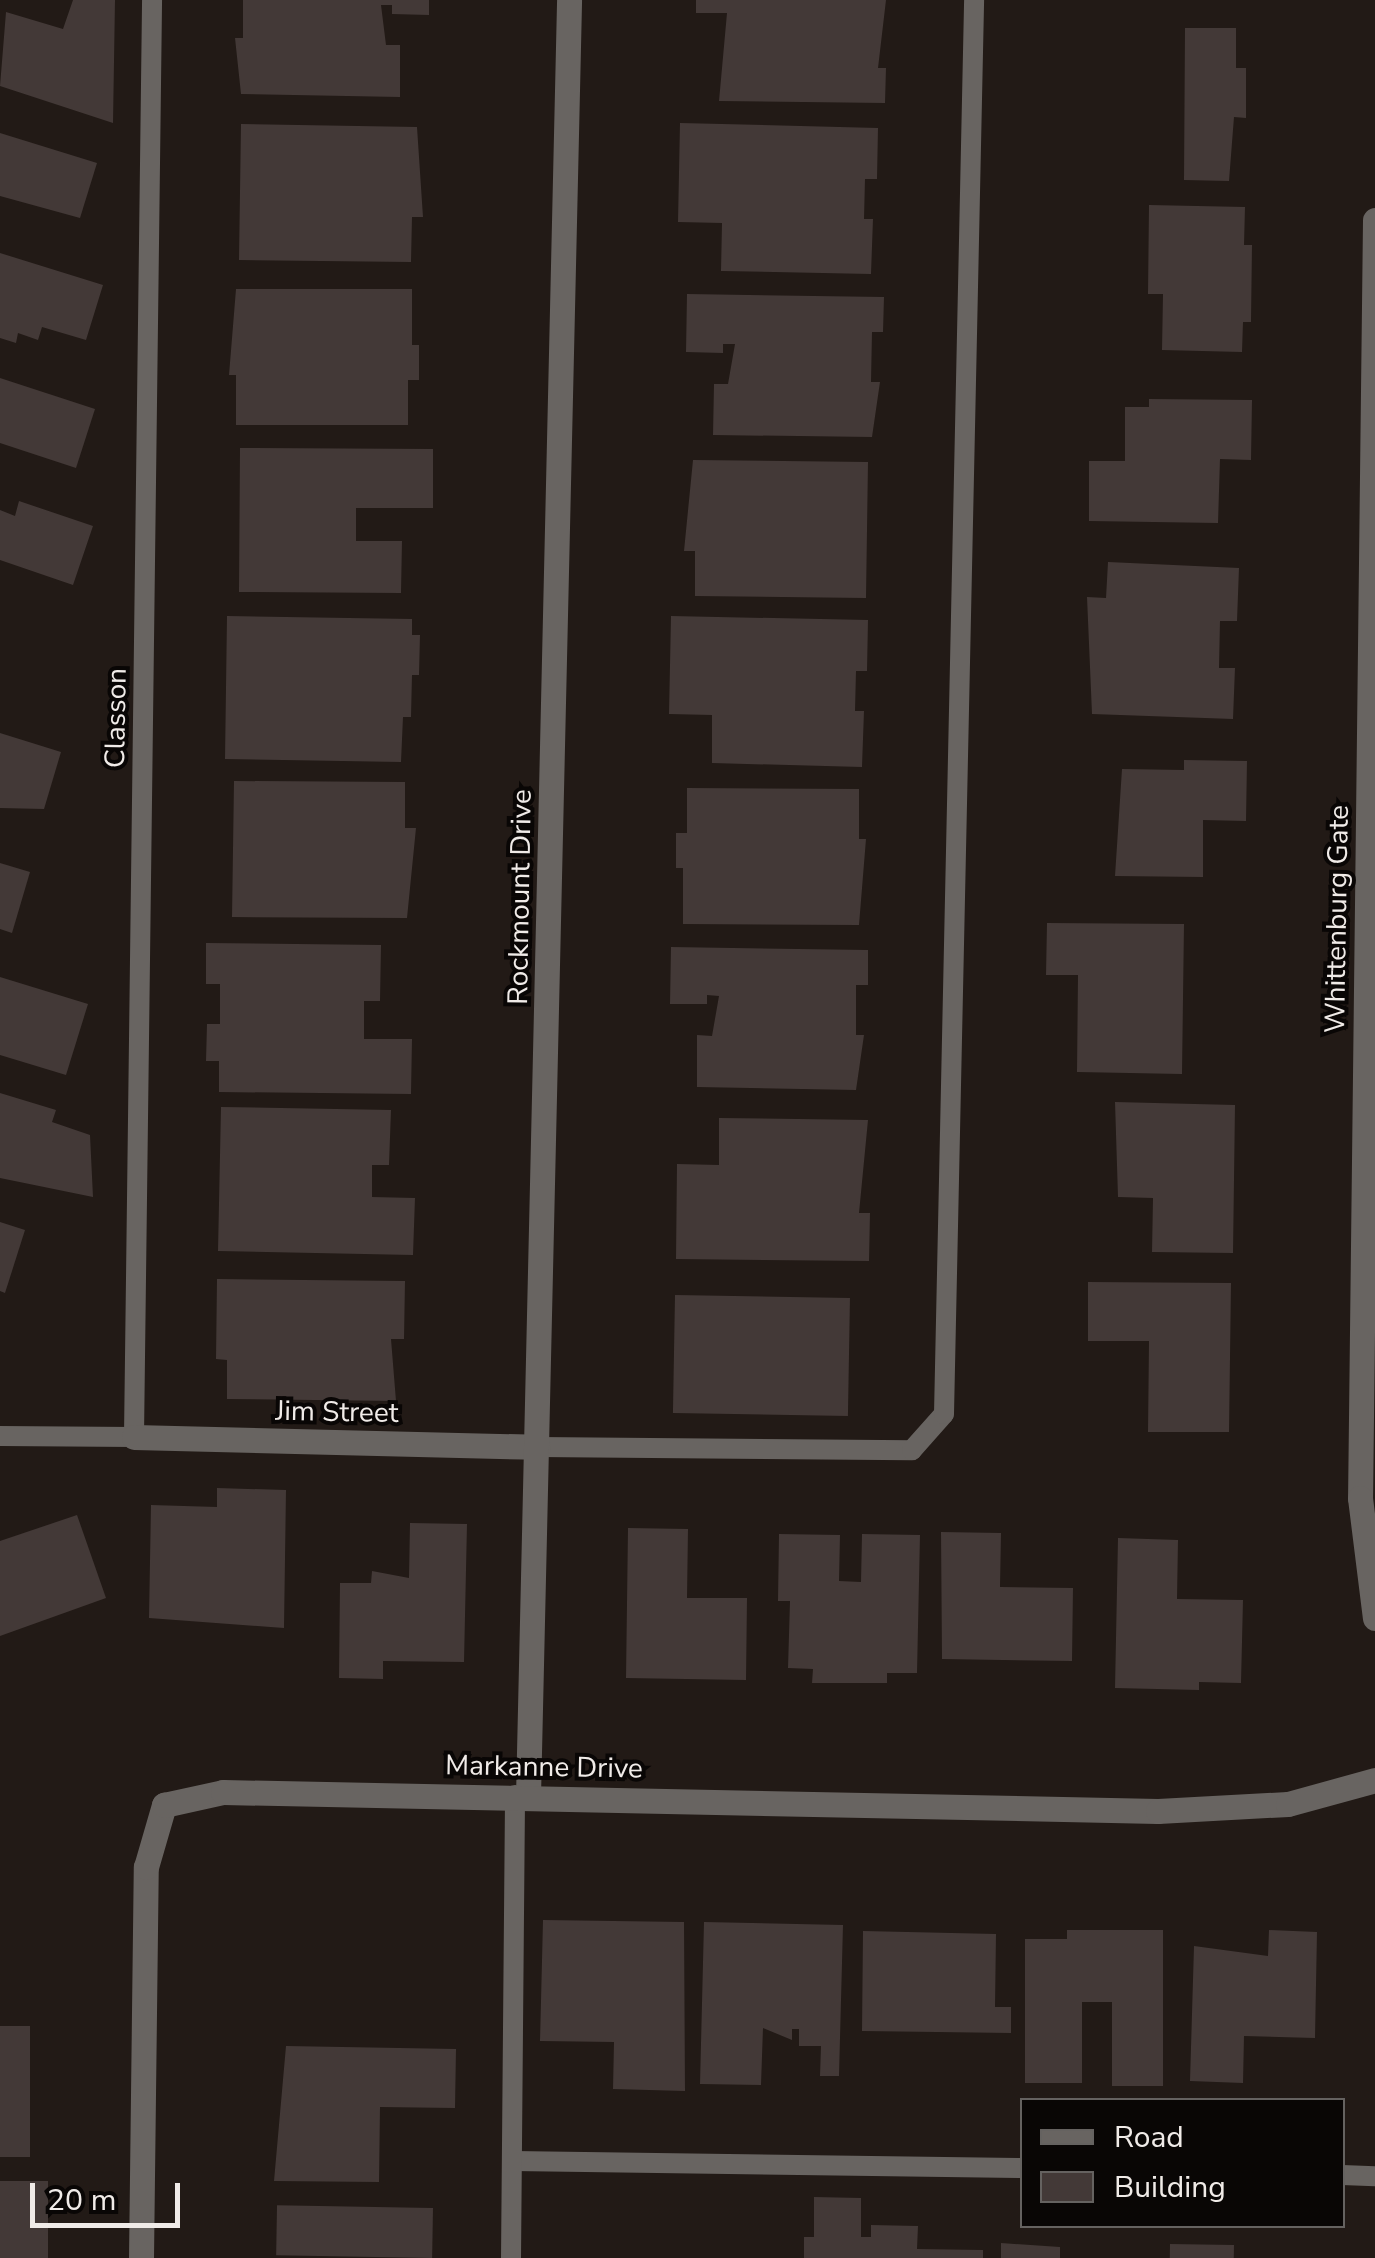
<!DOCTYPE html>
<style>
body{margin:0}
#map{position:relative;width:1375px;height:2258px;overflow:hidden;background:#221a16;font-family:"Nunito Sans",sans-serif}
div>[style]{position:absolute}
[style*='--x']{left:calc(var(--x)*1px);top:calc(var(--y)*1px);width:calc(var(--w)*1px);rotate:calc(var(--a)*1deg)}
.building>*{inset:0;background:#433937;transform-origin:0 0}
.lane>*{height:20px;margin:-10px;padding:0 10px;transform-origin:10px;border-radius:10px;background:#686461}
.street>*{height:25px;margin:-12.5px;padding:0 12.5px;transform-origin:12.5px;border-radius:12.5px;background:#686461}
span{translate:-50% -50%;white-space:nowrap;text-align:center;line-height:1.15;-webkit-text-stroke:8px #090605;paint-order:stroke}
.street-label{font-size:28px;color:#f0ebe8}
.legend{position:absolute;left:1020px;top:2098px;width:325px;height:130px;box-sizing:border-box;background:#090605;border:2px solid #656260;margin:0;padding:12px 18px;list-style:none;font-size:30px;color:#f0ebe8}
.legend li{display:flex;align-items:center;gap:20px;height:50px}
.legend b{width:50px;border:2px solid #656260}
.scale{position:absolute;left:30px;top:2183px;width:150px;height:45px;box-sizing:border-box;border:5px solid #f0ebe8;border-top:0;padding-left:12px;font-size:30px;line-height:35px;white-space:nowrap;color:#f0ebe8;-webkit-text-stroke:8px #090605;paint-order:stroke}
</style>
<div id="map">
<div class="building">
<i style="clip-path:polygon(73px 0,115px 0,113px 123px,0 86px,6px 12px,63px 29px)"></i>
<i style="clip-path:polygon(243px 0,429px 0,429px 15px,392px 14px,392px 5px,381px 5px,386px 45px,400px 45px,400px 97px,241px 94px,235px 38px,243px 38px)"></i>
<i style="clip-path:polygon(696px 0,886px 0,878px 68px,886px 68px,885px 103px,719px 101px,727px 13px,696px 13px)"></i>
<i style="clip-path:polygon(1185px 28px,1236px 28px,1236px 68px,1246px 68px,1246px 118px,1234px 117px,1229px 181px,1184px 180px)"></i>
<i style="clip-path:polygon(680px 123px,878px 128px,877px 179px,865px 179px,864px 219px,873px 219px,871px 274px,721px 271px,722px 223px,678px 222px)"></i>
<i style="clip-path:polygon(241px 124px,417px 127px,423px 217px,412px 217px,411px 262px,239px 260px)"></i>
<i style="clip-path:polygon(0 133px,97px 163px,80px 218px,0 196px)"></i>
<i style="clip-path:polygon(1149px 205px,1245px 207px,1244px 245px,1252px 245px,1251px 322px,1243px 322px,1242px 352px,1162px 350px,1163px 294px,1148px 294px)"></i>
<i style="clip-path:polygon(0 253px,103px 285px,86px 340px,42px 327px,38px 340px,18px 333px,16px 343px,0 338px)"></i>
<i style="clip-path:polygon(236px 289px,412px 289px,412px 345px,419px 345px,419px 380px,408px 380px,408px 425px,236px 425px,236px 375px,229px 375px)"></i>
<i style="clip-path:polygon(687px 294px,884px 297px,883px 332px,872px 332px,871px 382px,880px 382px,872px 437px,713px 435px,714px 384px,728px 384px,735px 344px,723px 344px,723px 353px,686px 352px)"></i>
<i style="clip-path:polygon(0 378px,95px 409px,76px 468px,0 443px)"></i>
<i style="clip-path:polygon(1149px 399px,1252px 400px,1251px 460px,1220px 459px,1218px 523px,1089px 521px,1089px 461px,1125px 461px,1125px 407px,1149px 407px)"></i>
<i style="clip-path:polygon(240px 448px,433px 449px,433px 508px,356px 508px,356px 541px,402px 541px,401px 593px,239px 592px)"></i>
<i style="clip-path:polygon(693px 460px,868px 462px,866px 598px,695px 596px,695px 551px,684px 551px)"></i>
<i style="clip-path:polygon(19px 501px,93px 526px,73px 585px,0 560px,0 510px,15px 516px)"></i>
<i style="clip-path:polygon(1108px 562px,1239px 568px,1237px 621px,1220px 621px,1219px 668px,1235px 668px,1233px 719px,1092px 714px,1087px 597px,1106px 598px)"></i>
<i style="clip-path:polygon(227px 616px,412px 619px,412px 635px,420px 635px,419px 675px,412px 675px,411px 717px,403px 717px,401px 762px,225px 759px)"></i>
<i style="clip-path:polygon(671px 616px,868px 620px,867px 671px,856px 671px,855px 711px,864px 711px,862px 767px,712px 763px,712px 715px,669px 714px)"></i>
<i style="clip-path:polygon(0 733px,61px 752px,44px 809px,0 808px)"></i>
<i style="clip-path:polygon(1184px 760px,1247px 761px,1246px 821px,1203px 820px,1203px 877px,1115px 876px,1122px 769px,1184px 770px)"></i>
<i style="clip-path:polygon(234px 781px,405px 782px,405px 828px,416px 828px,407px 918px,232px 917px)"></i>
<i style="clip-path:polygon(687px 788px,859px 789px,859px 839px,866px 839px,859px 925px,683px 924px,683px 868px,676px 868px,676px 833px,687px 833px)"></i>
<i style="clip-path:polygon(0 863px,30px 872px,12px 933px,0 929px)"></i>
<i style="clip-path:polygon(1047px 923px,1184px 924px,1182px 1074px,1077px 1072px,1078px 975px,1046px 975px)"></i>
<i style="clip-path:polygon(206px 943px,381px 945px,380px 1001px,364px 1001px,364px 1039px,412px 1039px,411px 1094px,219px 1092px,219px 1061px,206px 1061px,207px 1024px,220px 1024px,220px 984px,206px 984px)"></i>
<i style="clip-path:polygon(671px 947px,868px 950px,868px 985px,856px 985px,856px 1035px,864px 1035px,856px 1090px,697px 1087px,697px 1035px,712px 1036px,719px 996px,707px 995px,707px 1004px,670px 1004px)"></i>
<i style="clip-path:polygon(0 977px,88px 1004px,66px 1075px,0 1055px)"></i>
<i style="clip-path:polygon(0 1093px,56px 1110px,52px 1122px,90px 1135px,93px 1197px,0 1178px)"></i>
<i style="clip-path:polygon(1115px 1102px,1235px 1105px,1233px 1253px,1152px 1252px,1153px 1198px,1118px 1197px)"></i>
<i style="clip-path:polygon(221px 1107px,391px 1110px,389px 1165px,372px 1165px,372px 1197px,415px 1198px,413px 1255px,218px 1251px)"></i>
<i style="clip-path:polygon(719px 1118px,868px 1120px,859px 1213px,870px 1213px,869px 1261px,676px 1259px,677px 1164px,719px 1165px)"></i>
<i style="clip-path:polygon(0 1222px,25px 1230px,5px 1293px,0 1291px)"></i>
<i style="clip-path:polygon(217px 1279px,405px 1281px,404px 1339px,391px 1339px,396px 1401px,227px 1399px,227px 1360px,216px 1359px)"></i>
<i style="clip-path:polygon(1088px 1282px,1231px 1283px,1229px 1432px,1148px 1432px,1149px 1341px,1088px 1341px)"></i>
<i style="left:675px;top:1295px;width:175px;height:118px;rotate:1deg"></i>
<i style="clip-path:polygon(217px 1488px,286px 1490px,284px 1628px,149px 1618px,151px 1505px,217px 1507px)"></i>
<i style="clip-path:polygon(77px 1515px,106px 1598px,0 1636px,0 1541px)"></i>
<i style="clip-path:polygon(410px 1523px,467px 1524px,464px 1662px,383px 1661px,383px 1679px,339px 1678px,340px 1583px,371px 1583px,372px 1571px,409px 1578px)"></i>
<i style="clip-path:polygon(628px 1528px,688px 1529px,687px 1598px,747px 1598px,746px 1680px,626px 1678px)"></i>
<i style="clip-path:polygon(941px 1532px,1001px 1533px,1000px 1587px,1073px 1588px,1072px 1661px,942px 1659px)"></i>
<i style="clip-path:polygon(779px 1534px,840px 1535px,839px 1581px,861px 1582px,862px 1534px,920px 1535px,917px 1673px,887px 1673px,887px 1683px,812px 1683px,813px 1669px,788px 1668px,790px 1601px,778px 1601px)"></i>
<i style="clip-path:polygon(1118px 1538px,1178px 1540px,1177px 1599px,1243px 1600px,1241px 1683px,1199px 1682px,1199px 1690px,1115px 1688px)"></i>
<i style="clip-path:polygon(543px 1920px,684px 1922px,685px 2091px,613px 2089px,614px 2042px,540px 2041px)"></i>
<i style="clip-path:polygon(704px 1922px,843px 1925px,839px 2076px,820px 2076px,821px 2046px,799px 2046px,799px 2029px,792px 2029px,792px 2040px,763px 2028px,761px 2085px,700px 2084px)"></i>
<i style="clip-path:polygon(1067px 1930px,1163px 1930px,1163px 2086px,1112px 2086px,1112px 2002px,1082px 2002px,1082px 2083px,1025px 2083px,1025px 1939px,1067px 1939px)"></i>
<i style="clip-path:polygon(1269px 1930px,1317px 1932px,1315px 2038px,1244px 2036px,1243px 2083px,1190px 2081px,1194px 1946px,1268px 1956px)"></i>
<i style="clip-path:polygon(863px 1931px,996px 1934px,995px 2007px,1011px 2007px,1011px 2033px,862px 2031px)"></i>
<i style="left:0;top:2026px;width:30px;height:131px"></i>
<i style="clip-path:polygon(286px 2046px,456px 2049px,455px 2108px,380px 2107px,379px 2182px,274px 2181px)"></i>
<i style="left:0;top:2181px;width:48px;height:77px"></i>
<i style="clip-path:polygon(814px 2197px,861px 2198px,861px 2237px,871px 2237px,871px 2225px,918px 2226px,917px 2249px,983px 2250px,983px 2258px,804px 2258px,804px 2237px,814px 2237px)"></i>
<i style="left:433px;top:2208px;width:50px;height:156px;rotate:91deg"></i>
<i style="clip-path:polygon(1001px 2243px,1060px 2247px,1060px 2258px,1001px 2258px)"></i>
<i style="left:1170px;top:2244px;width:64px;height:14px;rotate:1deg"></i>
</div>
<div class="lane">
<i style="--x:0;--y:1436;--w:134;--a:0.4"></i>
<i style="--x:134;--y:1437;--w:1437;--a:-89.28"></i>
<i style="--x:538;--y:1447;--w:374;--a:0.5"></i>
<i style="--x:912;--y:1450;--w:48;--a:-48.4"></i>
<i style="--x:944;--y:1414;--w:1414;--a:-88.78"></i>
<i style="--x:513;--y:2161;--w:509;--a:0.79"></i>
<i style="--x:1342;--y:2175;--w:33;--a:2"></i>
<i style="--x:511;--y:2258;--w:463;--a:-89.5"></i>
</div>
<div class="street">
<i style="--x:1375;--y:220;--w:1278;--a:90.67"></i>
<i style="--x:1360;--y:1498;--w:121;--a:82.9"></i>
<i style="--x:134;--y:1437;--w:404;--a:1.4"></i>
<i style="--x:528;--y:1796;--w:1796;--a:-88.69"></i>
<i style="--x:141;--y:2258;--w:391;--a:-89.3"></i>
<i style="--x:146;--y:1867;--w:65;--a:-73.8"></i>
<i style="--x:164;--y:1805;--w:60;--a:-12.4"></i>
<i style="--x:223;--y:1792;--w:935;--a:1.16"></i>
<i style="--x:1158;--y:1811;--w:130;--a:-3.1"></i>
<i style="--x:1288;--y:1804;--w:90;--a:-15.4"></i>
</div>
<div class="street-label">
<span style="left:116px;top:718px;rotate:-89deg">Classon</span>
<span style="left:520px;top:897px;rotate:-89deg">Rockmount Drive</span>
<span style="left:1337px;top:919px;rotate:-89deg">Whittenburg Gate</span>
<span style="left:337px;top:1412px;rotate:1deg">Jim Street</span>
<span style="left:544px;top:1767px;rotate:1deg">Markanne Drive</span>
</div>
<ul class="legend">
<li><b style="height:12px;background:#686461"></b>Road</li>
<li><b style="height:28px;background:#433937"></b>Building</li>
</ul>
<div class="scale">20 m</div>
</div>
